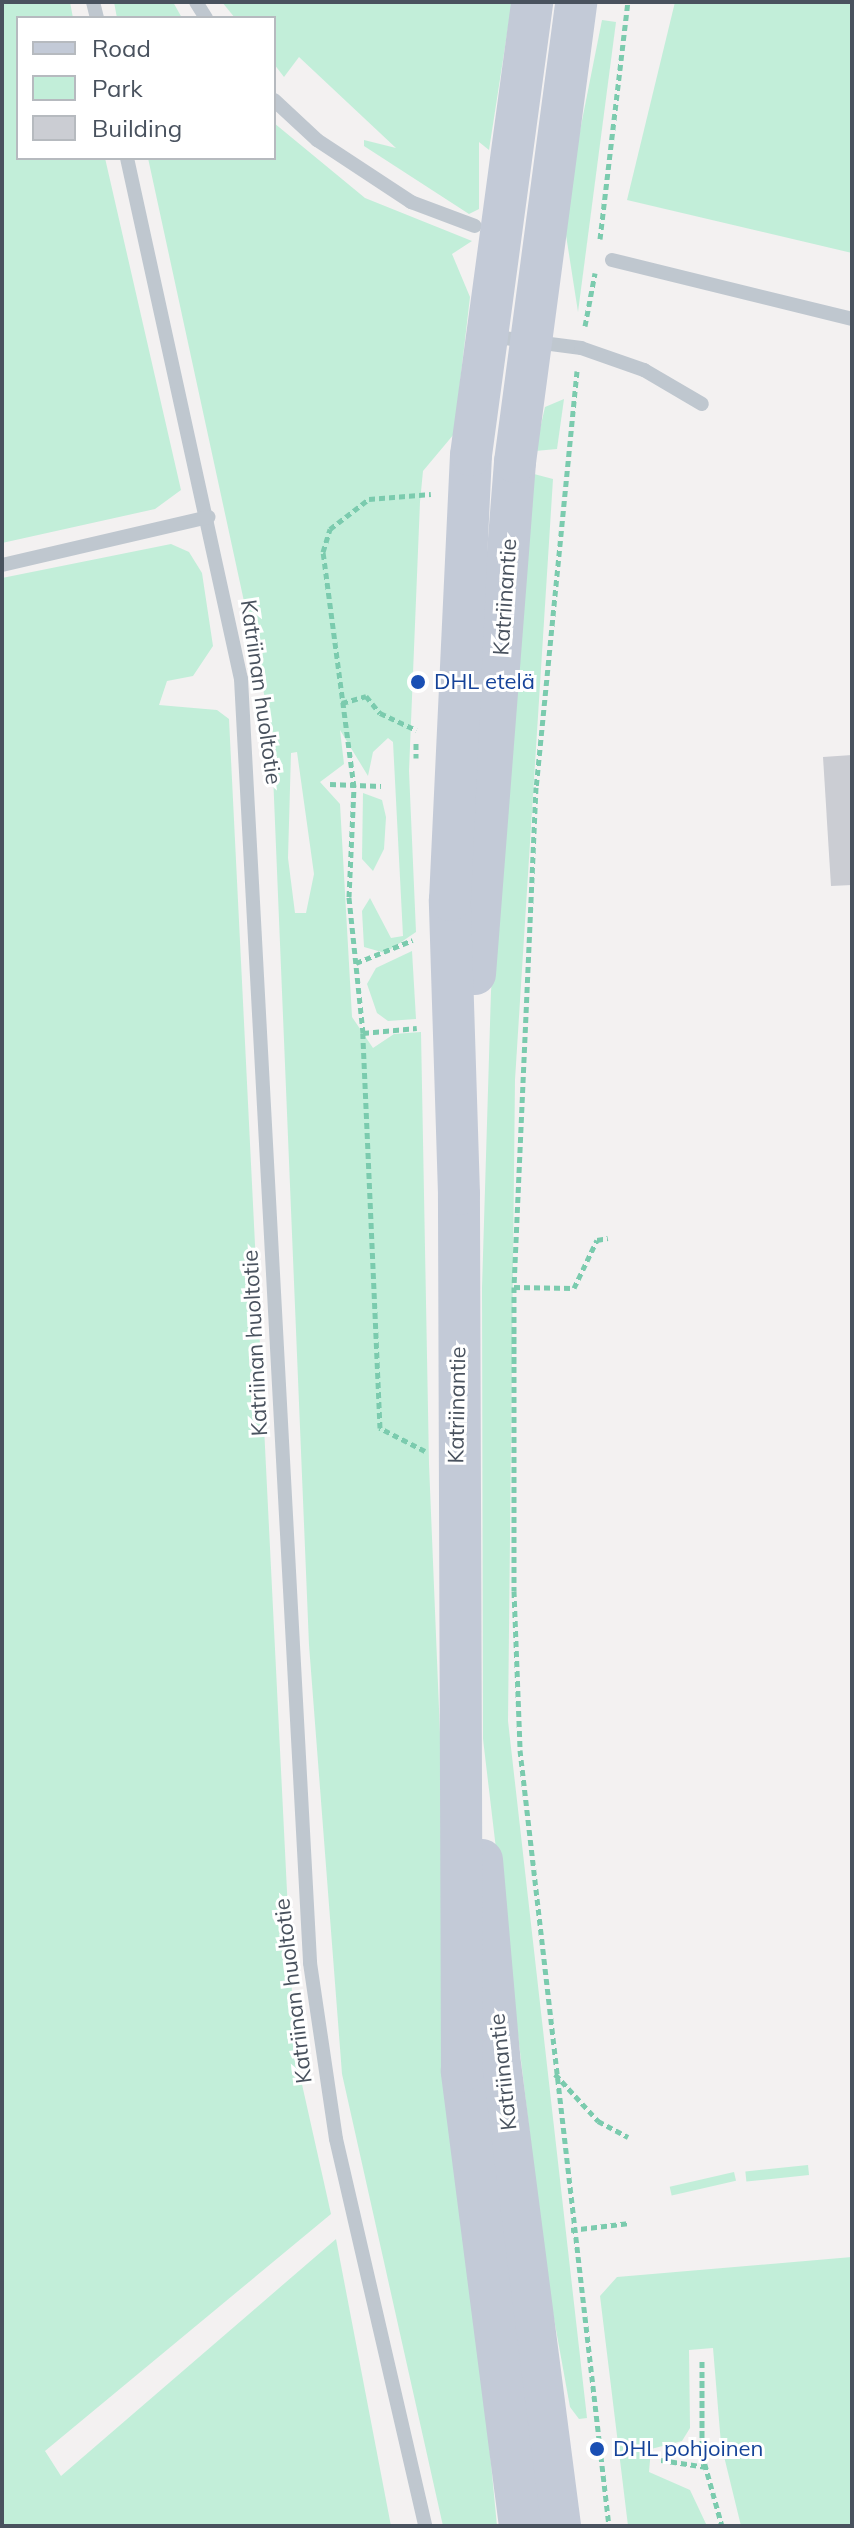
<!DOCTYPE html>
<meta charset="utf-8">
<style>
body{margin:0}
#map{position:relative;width:854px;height:2528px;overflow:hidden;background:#f3f1f1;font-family:Mulish,sans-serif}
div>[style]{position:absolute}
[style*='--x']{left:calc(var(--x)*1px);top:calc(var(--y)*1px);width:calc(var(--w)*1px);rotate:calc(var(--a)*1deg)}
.green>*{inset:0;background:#c2eed9;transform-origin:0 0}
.building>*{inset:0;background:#cbcdd3}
.path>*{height:5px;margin-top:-2.5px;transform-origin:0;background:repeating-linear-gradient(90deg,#7bcbae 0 6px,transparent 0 10px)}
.service>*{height:14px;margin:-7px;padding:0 7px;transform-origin:7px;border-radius:7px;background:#bfc7cf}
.secondary>*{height:42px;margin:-21px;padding:0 21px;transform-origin:21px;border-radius:21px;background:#c3cad7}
.dots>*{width:22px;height:22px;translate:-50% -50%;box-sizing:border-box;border:4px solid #fff;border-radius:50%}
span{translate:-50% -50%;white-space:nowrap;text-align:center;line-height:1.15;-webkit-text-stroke:6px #fff;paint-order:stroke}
.street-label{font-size:22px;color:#49525e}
.transit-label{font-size:22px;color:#164399}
.left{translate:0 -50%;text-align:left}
.frame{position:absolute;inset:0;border:4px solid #49525e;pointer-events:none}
.legend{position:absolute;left:16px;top:16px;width:260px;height:144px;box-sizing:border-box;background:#fff;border:2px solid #b6babf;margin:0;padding:10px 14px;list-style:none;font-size:24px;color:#49525e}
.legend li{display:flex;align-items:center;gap:16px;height:40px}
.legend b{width:40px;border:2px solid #b6babf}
</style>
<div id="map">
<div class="green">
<i style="clip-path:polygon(2px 2px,70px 2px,73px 18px,18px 18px,18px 158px,105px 158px,181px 490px,155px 509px,2px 543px)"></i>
<i style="clip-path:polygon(114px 2px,173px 2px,182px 18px,117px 18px)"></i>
<i style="clip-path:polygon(222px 2px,512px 2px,489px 150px,479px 142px,479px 209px,469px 214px,364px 146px,364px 140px,396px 148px,299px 57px,284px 77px,274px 64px,274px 18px,235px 18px)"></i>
<i style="clip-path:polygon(675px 2px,852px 2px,852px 253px,627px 200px)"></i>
<i style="clip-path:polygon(602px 20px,616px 22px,578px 312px,563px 216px)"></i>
<i style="clip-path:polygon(evenodd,274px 123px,365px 198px,472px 241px,452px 254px,470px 297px,454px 434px,423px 471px,420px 502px,409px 771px,416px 932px,385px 953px,364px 947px,362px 911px,370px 898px,391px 938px,403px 936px,393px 742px,388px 738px,373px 752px,368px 776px,340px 730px,344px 764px,320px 782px,340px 804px,352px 1017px,373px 1048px,394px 1034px,421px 1032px,429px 1464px,454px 2076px,497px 2526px,443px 2526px,342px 2074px,309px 1645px,271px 726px,148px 158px,274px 158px,274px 123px,297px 752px,314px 874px,306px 913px,295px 913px,288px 858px,291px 753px,297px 752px)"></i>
<i style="clip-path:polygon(564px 399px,557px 449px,535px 451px,545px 407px)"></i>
<i style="clip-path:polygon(534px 474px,553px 479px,515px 1080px,508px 1721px,587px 2418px,579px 2419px,570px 2407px,547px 2280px,483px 1739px,482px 1288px,491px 991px)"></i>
<i style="clip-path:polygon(171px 544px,189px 552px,202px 573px,213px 646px,193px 676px,167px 681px,159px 705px,217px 710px,229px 719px,295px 2053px,331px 2214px,45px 2451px,61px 2476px,336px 2239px,391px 2526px,2px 2526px,2px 578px)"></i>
<i style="clip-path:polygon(363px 793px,382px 800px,386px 817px,384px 849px,373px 871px,362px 859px)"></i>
<i style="clip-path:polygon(412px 951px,416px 1019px,388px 1021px,377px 1013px,367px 984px,376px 968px)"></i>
<i style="left:808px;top:2165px;width:10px;height:63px;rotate:84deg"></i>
<i style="left:734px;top:2172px;width:9px;height:66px;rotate:77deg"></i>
<i style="clip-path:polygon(852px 2257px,852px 2526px,741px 2526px,721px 2444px,713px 2348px,689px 2350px,690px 2428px,682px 2441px,651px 2449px,649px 2472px,690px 2490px,707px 2526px,628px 2526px,600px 2296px,617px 2277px)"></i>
</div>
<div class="building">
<i style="clip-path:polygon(852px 755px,852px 885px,831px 886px,823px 757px)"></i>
</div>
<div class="path">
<i style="--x:600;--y:239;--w:239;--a:-83.3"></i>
<i style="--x:585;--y:326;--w:54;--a:-79.3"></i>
<i style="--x:577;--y:371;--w:418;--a:95.6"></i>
<i style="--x:536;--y:787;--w:500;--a:92.52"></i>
<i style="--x:514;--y:1287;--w:304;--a:90"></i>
<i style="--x:514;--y:1591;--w:159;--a:87.8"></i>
<i style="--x:520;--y:1750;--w:781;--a:83.46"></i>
<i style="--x:342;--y:703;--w:25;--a:-16"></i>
<i style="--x:366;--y:696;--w:22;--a:51"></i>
<i style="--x:380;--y:713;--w:40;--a:25"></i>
<i style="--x:416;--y:743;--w:15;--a:90"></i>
<i style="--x:330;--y:784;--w:51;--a:2.2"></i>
<i style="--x:356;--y:963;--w:61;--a:-22"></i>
<i style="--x:363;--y:1033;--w:54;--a:-5.3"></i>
<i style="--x:514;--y:1287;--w:60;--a:1"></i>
<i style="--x:574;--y:1288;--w:53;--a:-64.4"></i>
<i style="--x:597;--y:1240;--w:11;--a:-10"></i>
<i style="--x:425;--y:1451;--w:51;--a:-152.9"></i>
<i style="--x:380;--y:1428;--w:395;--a:-92.5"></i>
<i style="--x:363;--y:1033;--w:137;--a:-95.9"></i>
<i style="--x:349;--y:897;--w:110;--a:-87.4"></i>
<i style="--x:354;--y:787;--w:237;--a:-97.5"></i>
<i style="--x:323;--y:552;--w:24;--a:-73"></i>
<i style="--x:330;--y:529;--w:49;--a:-37.6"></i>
<i style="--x:369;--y:499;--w:62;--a:-4.6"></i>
<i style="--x:555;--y:2074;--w:64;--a:47.5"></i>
<i style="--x:598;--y:2121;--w:34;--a:28"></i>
<i style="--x:571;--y:2230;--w:59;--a:-6.8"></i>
<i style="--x:702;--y:2361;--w:93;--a:90"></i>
<i style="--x:702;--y:2454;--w:75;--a:74.5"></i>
<i style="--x:661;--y:2460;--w:46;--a:8.8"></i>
</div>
<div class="service">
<i style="--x:93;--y:2;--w:16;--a:76"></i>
<i style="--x:196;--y:2;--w:19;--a:58"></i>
<i style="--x:274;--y:100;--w:59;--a:42.9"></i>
<i style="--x:317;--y:140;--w:113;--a:33.4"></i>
<i style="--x:411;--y:202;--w:68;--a:20.6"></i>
<i style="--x:127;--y:158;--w:533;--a:77.66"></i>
<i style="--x:241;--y:679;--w:1286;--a:86.92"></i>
<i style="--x:310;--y:1963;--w:178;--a:81.6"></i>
<i style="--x:336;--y:2139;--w:397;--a:77"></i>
<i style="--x:612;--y:260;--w:247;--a:13.8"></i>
<i style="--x:489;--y:336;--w:93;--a:7.4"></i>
<i style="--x:581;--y:348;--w:67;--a:19.2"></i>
<i style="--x:644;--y:370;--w:67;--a:30.4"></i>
<i style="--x:2;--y:565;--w:212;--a:-13.1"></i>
</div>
<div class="secondary">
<i style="--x:475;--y:974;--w:514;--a:-85.53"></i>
<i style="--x:515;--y:462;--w:464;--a:-82.4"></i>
<i style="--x:482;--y:1860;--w:197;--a:85"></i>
<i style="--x:499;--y:2056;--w:474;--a:82.6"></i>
<i style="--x:520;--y:2526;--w:459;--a:-97.3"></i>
<i style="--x:462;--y:2071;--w:877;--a:-90.2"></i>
<i style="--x:459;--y:1194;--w:294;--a:-91.8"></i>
<i style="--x:450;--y:900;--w:445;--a:-87.3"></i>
<i style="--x:471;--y:455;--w:457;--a:-82.3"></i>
</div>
<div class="dots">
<i style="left:418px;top:682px;background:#1a4fb4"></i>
<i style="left:597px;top:2449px;background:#1a4fb4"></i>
</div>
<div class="street-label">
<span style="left:505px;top:597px;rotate:-86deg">Katriinantie</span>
<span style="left:261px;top:692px;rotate:82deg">Katriinan huoltotie</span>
<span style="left:255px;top:1343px;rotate:-93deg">Katriinan huoltotie</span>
<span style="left:457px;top:1405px;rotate:-89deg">Katriinantie</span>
<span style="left:293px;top:1991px;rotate:-97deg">Katriinan huoltotie</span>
<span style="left:503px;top:2072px;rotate:-96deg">Katriinantie</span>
</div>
<div class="transit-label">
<span class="left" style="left:434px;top:682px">DHL etelä</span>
<span class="left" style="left:613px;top:2449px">DHL pohjoinen</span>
</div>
<div class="frame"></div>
<ul class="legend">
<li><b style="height:10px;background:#c3cad7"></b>Road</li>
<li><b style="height:22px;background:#c2eed9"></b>Park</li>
<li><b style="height:22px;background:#cbcdd3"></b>Building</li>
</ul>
</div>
